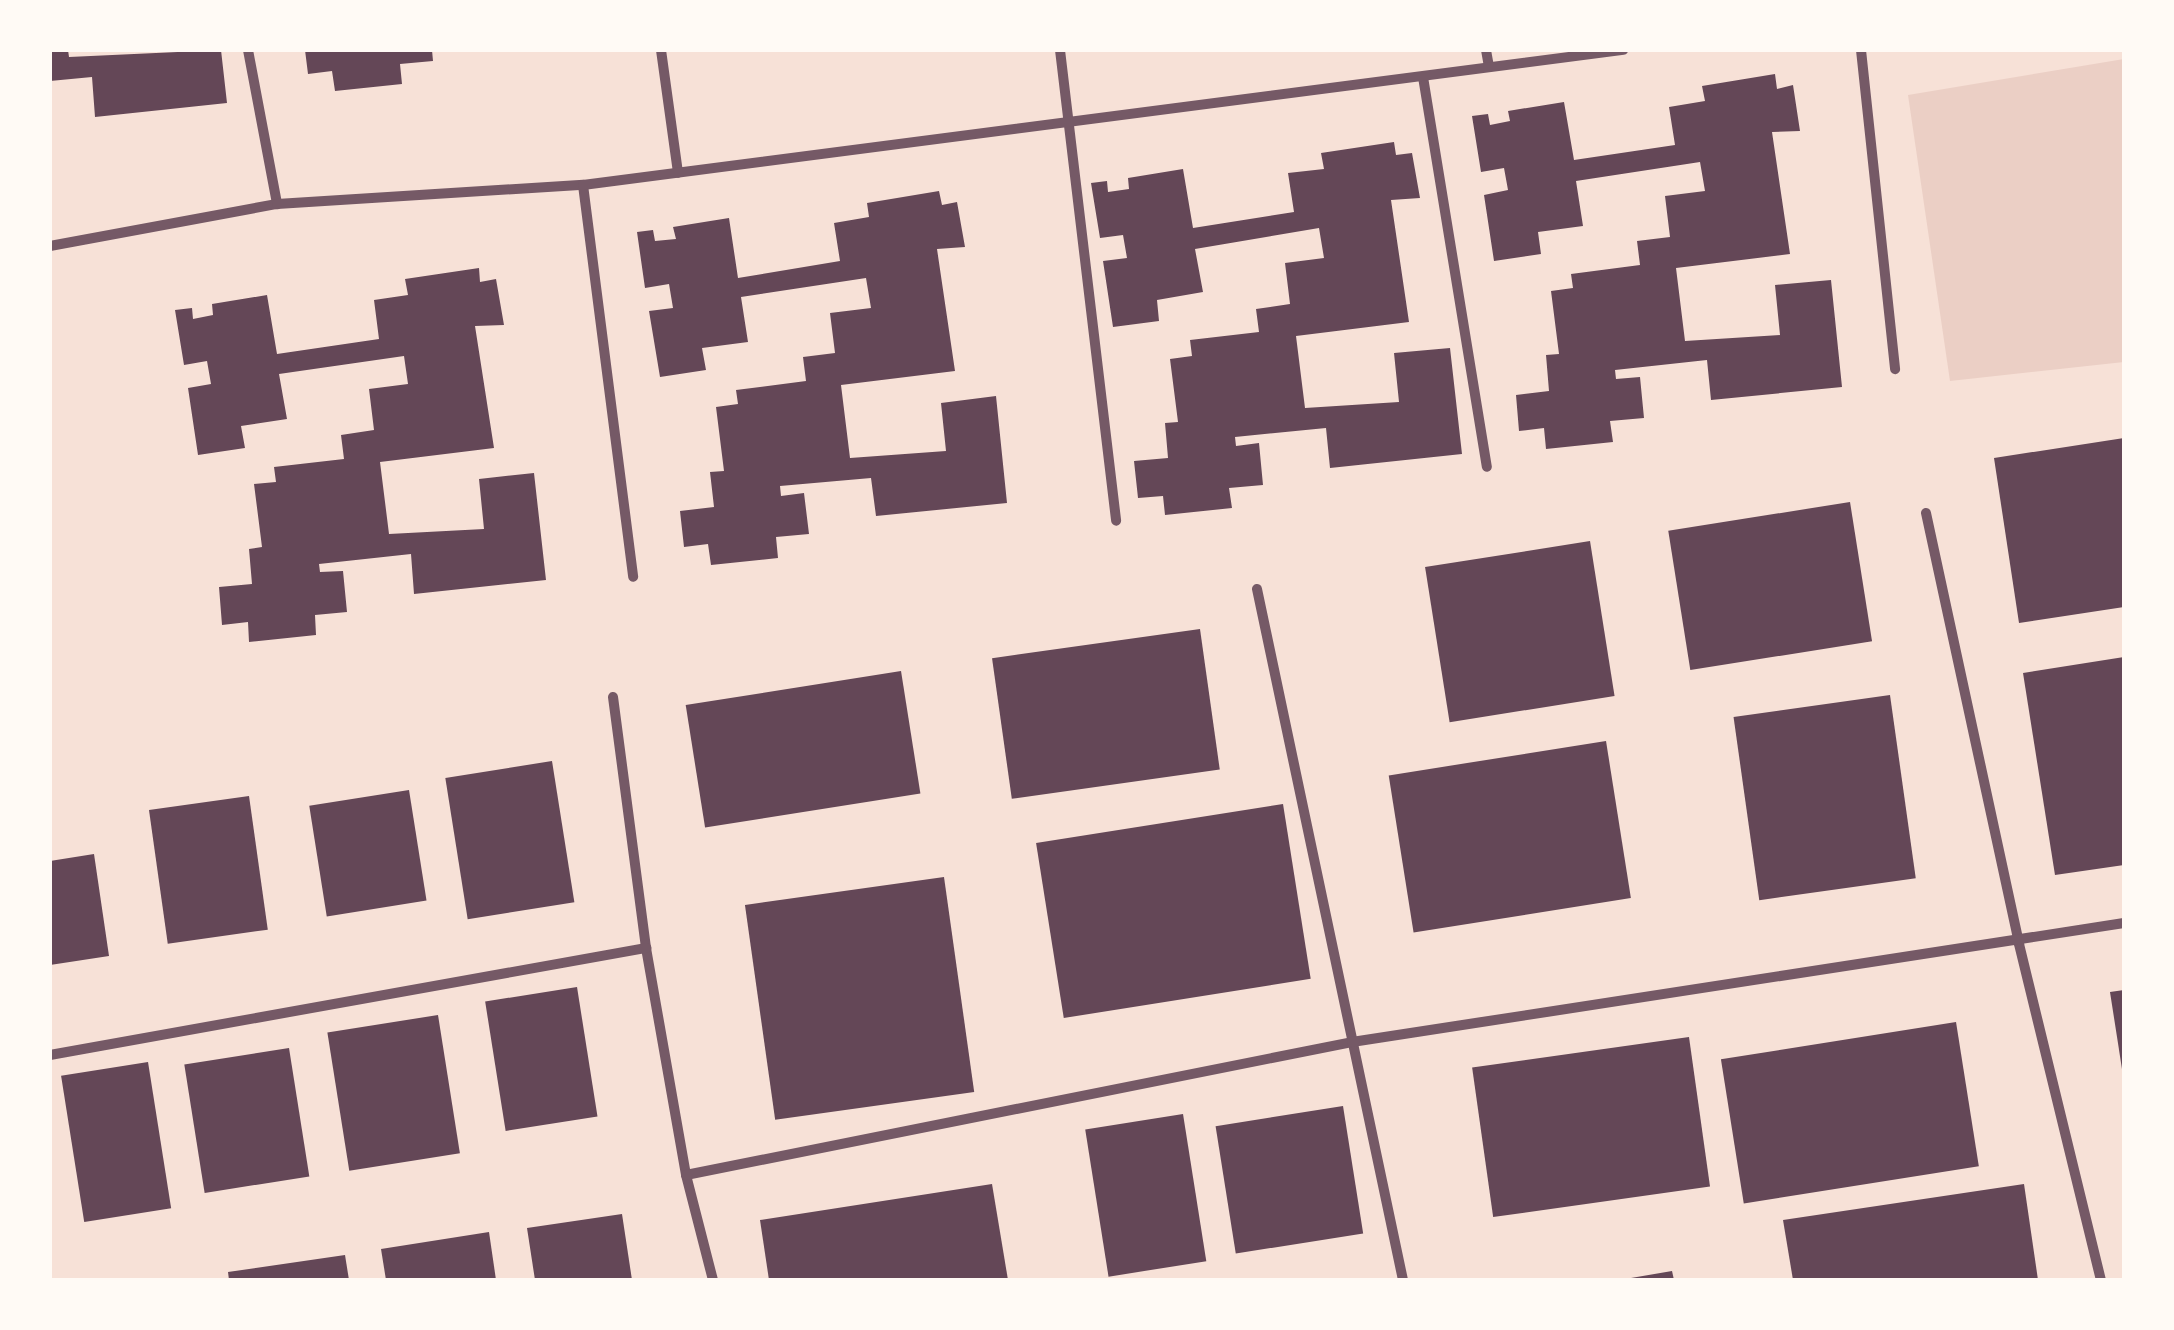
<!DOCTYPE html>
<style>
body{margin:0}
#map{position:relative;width:2174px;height:1330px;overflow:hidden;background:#f7e1d7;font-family:Signika,sans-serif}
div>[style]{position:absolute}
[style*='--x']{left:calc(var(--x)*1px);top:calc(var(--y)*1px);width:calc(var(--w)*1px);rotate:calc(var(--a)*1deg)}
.green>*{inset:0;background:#ebcfc5}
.building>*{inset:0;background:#644757;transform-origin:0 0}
.minor>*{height:10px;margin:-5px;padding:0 5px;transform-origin:5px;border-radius:5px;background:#755966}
span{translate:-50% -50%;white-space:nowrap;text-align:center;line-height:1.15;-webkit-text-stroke:8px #fffaf5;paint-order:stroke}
.frame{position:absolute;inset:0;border:52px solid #fffaf5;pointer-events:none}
</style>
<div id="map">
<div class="green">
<i style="clip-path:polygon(2124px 59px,2124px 362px,1950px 381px,1908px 95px)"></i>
</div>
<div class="building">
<i style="clip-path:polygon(50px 50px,68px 50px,69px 57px,221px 50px,227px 103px,95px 117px,92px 77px,50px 81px)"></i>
<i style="clip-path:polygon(305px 50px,432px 50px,433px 61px,400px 64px,402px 84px,335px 91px,332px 71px,308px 74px)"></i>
<i style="clip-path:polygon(1775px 74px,1777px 89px,1793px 85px,1800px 131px,1772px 132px,1790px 254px,1676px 268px,1685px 341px,1780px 335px,1775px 285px,1831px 280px,1842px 387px,1711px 400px,1707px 360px,1615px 370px,1616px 379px,1640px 377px,1644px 418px,1610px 421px,1613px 442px,1546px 449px,1544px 428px,1519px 431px,1516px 395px,1549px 391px,1546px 355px,1559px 354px,1551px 291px,1573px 288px,1571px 274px,1640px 265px,1637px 241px,1670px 237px,1665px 196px,1705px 191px,1700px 162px,1576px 181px,1583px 226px,1538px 232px,1541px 254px,1494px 261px,1484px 195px,1508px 190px,1504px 168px,1481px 172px,1472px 116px,1488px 114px,1490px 125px,1510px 121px,1508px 111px,1564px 102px,1574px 160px,1675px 145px,1669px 107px,1705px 101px,1702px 86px)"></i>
<i style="clip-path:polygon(1394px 142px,1396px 155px,1412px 153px,1420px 198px,1391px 200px,1409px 322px,1296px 336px,1305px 408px,1399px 402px,1394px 353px,1450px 348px,1462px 454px,1330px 468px,1326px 428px,1235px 437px,1236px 446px,1259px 443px,1263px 485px,1229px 488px,1232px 508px,1165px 515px,1163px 496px,1138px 498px,1134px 461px,1168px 458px,1165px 423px,1178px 422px,1170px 359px,1192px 356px,1190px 340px,1259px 332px,1256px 309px,1290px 304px,1285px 263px,1324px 258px,1319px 228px,1195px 249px,1203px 292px,1157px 300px,1159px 321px,1113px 327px,1103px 261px,1127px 258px,1123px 235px,1100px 238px,1091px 183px,1107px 181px,1108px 192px,1129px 189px,1128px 178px,1183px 169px,1193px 228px,1294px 212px,1288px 173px,1324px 169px,1321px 153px)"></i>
<i style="clip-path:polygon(939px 191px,942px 205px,957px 202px,965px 247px,937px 249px,955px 371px,841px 385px,850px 458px,946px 451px,941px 403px,996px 396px,1007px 503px,876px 516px,871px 478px,780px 486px,781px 496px,804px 493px,809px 534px,776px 537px,778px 558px,711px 565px,708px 544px,684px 547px,680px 511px,714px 507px,710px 472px,724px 471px,716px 407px,738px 404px,736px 390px,806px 381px,803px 357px,835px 353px,830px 313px,871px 308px,866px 278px,741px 297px,748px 342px,702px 348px,706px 370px,660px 377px,649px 311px,673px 308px,669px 284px,645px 288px,637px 232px,653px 230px,655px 241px,676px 239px,673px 227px,729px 218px,738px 278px,840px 261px,834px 223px,869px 217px,867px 203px)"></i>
<i style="clip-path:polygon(479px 268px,480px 282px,496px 279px,504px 325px,475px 326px,494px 448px,380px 462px,389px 534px,484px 529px,479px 479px,534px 473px,546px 580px,414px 594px,411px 554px,319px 564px,320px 572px,343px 571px,347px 612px,315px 615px,316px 635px,249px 642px,248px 622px,222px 625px,219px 587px,252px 584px,249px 549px,262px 547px,254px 484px,276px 482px,274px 467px,344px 459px,341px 435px,374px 430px,369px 389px,408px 384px,404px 356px,279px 374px,287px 419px,241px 426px,245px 448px,198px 455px,188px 388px,211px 384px,207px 361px,184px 365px,175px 310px,192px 308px,193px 319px,213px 315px,212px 304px,267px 295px,277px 354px,379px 339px,374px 300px,408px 295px,405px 279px)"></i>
<i style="clip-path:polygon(2124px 438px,2124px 607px,2019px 623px,1994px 458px)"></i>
<i style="left:1850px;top:502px;width:141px;height:184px;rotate:81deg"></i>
<i style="left:1590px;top:541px;width:157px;height:167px;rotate:81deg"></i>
<i style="left:1200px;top:629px;width:142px;height:210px;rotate:82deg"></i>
<i style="clip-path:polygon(2124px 657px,2124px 865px,2055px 875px,2023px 673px)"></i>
<i style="left:901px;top:671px;width:124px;height:218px;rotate:81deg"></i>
<i style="left:1890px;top:695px;width:185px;height:158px;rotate:82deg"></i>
<i style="left:1606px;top:741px;width:159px;height:220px;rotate:81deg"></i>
<i style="left:552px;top:761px;width:143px;height:108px;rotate:81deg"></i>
<i style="left:409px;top:790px;width:112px;height:101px;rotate:81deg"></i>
<i style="left:249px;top:796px;width:135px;height:101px;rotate:82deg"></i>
<i style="left:1283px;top:804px;width:177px;height:250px;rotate:81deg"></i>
<i style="clip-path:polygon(94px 854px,109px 956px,50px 965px,50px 861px)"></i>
<i style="left:944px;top:877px;width:217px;height:201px;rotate:82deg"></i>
<i style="left:577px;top:987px;width:131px;height:93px;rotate:81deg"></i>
<i style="clip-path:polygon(2124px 990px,2124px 1069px,2122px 1069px,2110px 992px)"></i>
<i style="left:438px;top:1015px;width:140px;height:112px;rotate:81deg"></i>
<i style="left:1956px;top:1022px;width:146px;height:238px;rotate:81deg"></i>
<i style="left:1689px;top:1037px;width:151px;height:219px;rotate:82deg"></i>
<i style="left:289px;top:1048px;width:130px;height:106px;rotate:81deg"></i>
<i style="left:148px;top:1062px;width:148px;height:88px;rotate:81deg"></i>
<i style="left:1343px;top:1106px;width:129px;height:129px;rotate:81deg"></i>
<i style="left:1183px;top:1114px;width:149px;height:99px;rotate:81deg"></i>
<i style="clip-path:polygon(992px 1184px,1008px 1280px,769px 1280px,760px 1220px)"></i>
<i style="clip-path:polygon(2024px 1184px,2038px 1280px,1793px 1280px,1783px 1220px)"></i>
<i style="clip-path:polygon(622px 1214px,632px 1280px,535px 1280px,527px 1228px)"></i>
<i style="clip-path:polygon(489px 1232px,496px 1280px,386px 1280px,381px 1249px)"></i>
<i style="clip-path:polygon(345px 1255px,349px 1280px,229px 1280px,228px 1272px)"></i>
<i style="clip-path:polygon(1672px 1271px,1674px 1280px,1631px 1280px,1631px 1278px)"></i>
</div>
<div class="minor">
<i style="--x:248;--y:50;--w:157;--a:79.3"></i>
<i style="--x:661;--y:50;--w:124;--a:82.1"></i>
<i style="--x:1060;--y:50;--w:474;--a:83.2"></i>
<i style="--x:1486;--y:50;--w:17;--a:80"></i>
<i style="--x:1861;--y:50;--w:321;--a:83.9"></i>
<i style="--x:1423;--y:77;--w:395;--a:80.7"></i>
<i style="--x:583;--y:185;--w:395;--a:82.7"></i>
<i style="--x:50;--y:246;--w:231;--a:-10.5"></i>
<i style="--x:277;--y:204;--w:307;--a:-3.6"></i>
<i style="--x:583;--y:185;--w:1049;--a:-7.4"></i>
<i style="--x:1926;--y:513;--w:441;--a:77.8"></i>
<i style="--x:2019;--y:944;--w:346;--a:76.3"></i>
<i style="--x:1257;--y:589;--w:706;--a:78.07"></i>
<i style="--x:613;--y:697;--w:253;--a:82.5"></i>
<i style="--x:646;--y:948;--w:230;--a:80"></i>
<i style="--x:686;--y:1175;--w:108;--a:75.6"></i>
<i style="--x:50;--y:1055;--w:606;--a:-10.18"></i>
<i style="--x:686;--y:1175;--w:679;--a:-11.29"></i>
<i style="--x:1352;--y:1042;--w:781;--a:-8.76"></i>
</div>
<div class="frame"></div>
</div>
